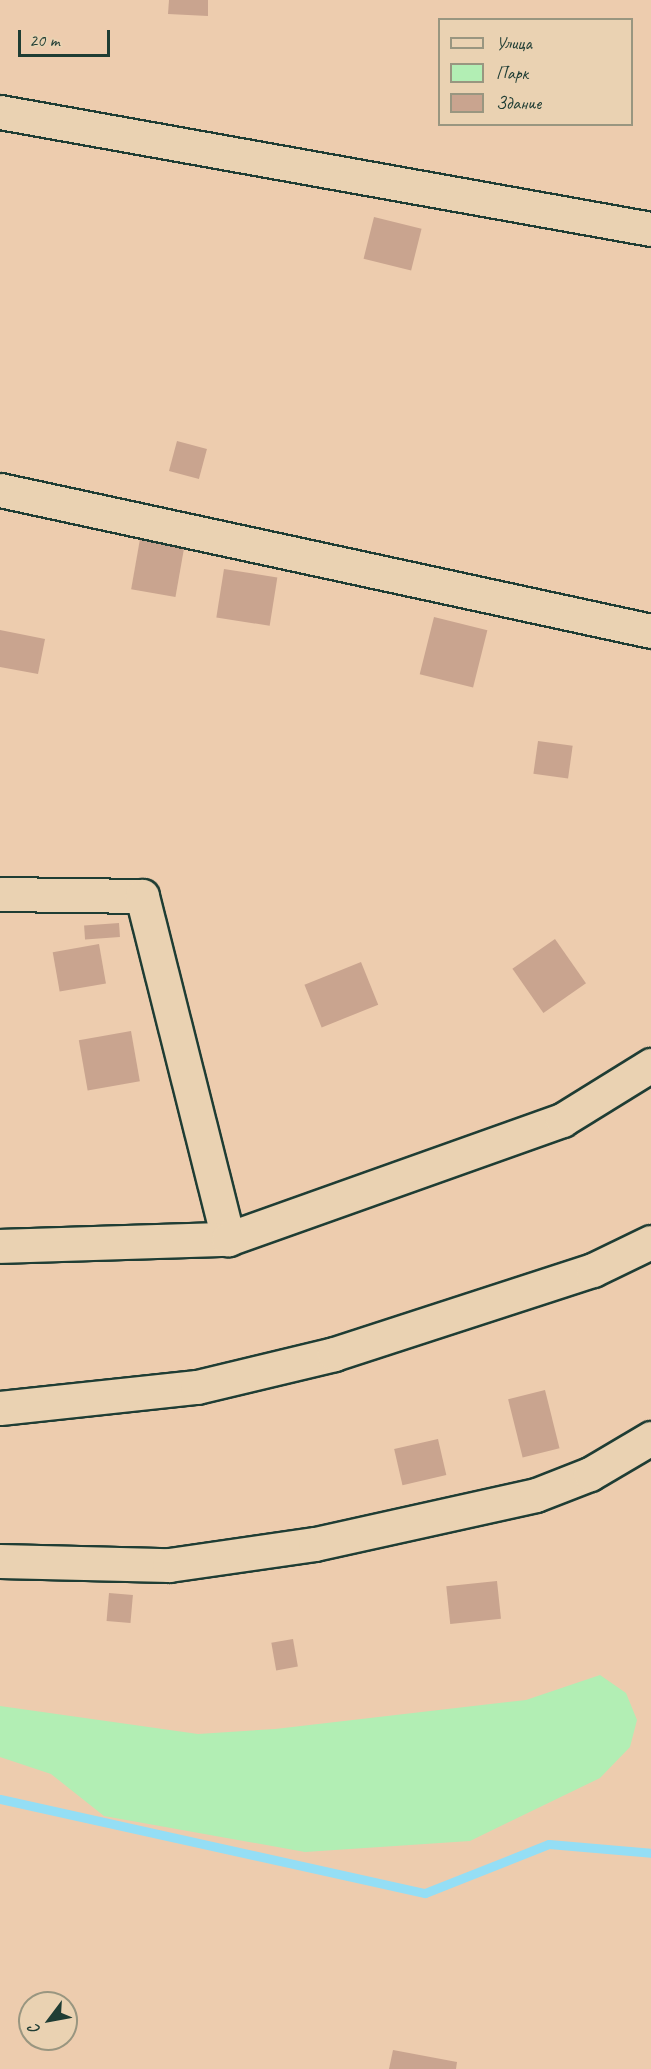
<!DOCTYPE html>
<meta charset="utf-8">
<style>
body{margin:0}
#map{position:relative;width:651px;height:2069px;overflow:hidden;background:#edccae;font-family:Caveat,sans-serif}
div>[style]{position:absolute}
[style*='--x']{left:calc(var(--x)*1px);top:calc(var(--y)*1px);width:calc(var(--w)*1px);rotate:calc(var(--a)*1deg)}
.green>*{inset:0;background:#b2eeb4}
.stream>*{height:9px;margin:-4.5px;padding:0 4.5px;transform-origin:4.5px;border-radius:4.5px;background:#94def5}
.building>*{inset:0;background:#c9a48f;transform-origin:0 0}
.roads{filter:drop-shadow(2px 0 #1f3d34) drop-shadow(-2px 0 #1f3d34) drop-shadow(0 2px #1f3d34) drop-shadow(0 -2px #1f3d34)}
.minor>*{height:33px;margin:-16.5px;padding:0 16.5px;transform-origin:16.5px;border-radius:16.5px;background:#ead2b2}
span{translate:-50% -50%;white-space:nowrap;text-align:center;line-height:1.15;-webkit-text-stroke:5px #ead2b2;paint-order:stroke}
.legend{position:absolute;left:438px;top:18px;width:195px;height:108px;box-sizing:border-box;background:#ead2b2;border:2px solid #999680;margin:0;padding:8px 10px;list-style:none;font-size:18px;color:#1f3d34}
.legend li{display:flex;align-items:center;gap:12px;height:30px}
.legend b{width:30px;border:2px solid #999680}
.north{position:absolute;left:18px;top:1991px;width:60px;height:60px;box-sizing:border-box;background:#ead2b2;border:2px solid #999680;border-radius:50%;rotate:238deg;font-size:16px;font-weight:700;line-height:24px;text-align:center;color:#1f3d34}
.north::after{content:'';display:block;margin:auto;width:21px;height:27px;background:#1f3d34;clip-path:polygon(50% 0,100% 100%,50% 72%,0 100%)}
.scale{position:absolute;left:18px;top:30px;width:92px;height:27px;box-sizing:border-box;border:3px solid #1f3d34;border-top:0;padding-left:8px;font-size:18px;line-height:21px;white-space:nowrap;color:#1f3d34;-webkit-text-stroke:4px #ead2b2;paint-order:stroke}
</style>
<div id="map">
<div class="green">
<i style="clip-path:polygon(600px 1675px,626px 1693px,637px 1720px,630px 1747px,600px 1778px,470px 1841px,305px 1852px,104px 1816px,51px 1774px,0 1757px,0 1706px,198px 1734px,275px 1729px,526px 1700px)"></i>
</div>
<div class="stream">
<i style="--x:0;--y:1799;--w:435;--a:12.5"></i>
<i style="--x:425;--y:1893;--w:133;--a:-21.6"></i>
<i style="--x:549;--y:1844;--w:102;--a:5"></i>
</div>
<div class="building">
<i style="clip-path:polygon(169px 0,208px 0,208px 16px,168px 14px)"></i>
<i style="left:374px;top:217px;width:49px;height:43px;rotate:14deg"></i>
<i style="left:177px;top:441px;width:31px;height:31px;rotate:15deg"></i>
<i style="left:140px;top:539px;width:45px;height:51px;rotate:10deg"></i>
<i style="left:224px;top:569px;width:54px;height:49px;rotate:9deg"></i>
<i style="left:434px;top:617px;width:55px;height:59px;rotate:14deg"></i>
<i style="clip-path:polygon(0 630px,45px 639px,38px 674px,0 667px)"></i>
<i style="left:538px;top:741px;width:35px;height:33px;rotate:8deg"></i>
<i style="left:119px;top:923px;width:14px;height:35px;rotate:86deg"></i>
<i style="left:555px;top:939px;width:54px;height:52px;rotate:55deg"></i>
<i style="left:99px;top:944px;width:40px;height:47px;rotate:80deg"></i>
<i style="left:361px;top:962px;width:46px;height:61px;rotate:68deg"></i>
<i style="left:131px;top:1031px;width:51px;height:53px;rotate:80deg"></i>
<i style="left:545px;top:1390px;width:60px;height:38px;rotate:76deg"></i>
<i style="left:438px;top:1439px;width:37px;height:45px;rotate:77deg"></i>
<i style="left:497px;top:1581px;width:38px;height:51px;rotate:84deg"></i>
<i style="left:109px;top:1593px;width:24px;height:28px;rotate:5deg"></i>
<i style="left:293px;top:1639px;width:28px;height:22px;rotate:80deg"></i>
<i style="clip-path:polygon(393px 2050px,457px 2062px,456px 2069px,389px 2069px)"></i>
</div>
<div class="roads">
<div class="minor">
<i style="--x:0;--y:112;--w:661;--a:10.19"></i>
<i style="--x:0;--y:490;--w:666;--a:12.22"></i>
<i style="--x:0;--y:894;--w:142;--a:0.8"></i>
<i style="--x:142;--y:896;--w:354;--a:75.9"></i>
<i style="--x:0;--y:1246;--w:228;--a:-1.8"></i>
<i style="--x:228;--y:1239;--w:355;--a:-19.6"></i>
<i style="--x:562;--y:1120;--w:105;--a:-31.7"></i>
<i style="--x:0;--y:1408;--w:198;--a:-6.1"></i>
<i style="--x:197;--y:1387;--w:141;--a:-13.5"></i>
<i style="--x:334;--y:1354;--w:272;--a:-18"></i>
<i style="--x:593;--y:1270;--w:64;--a:-25.8"></i>
<i style="--x:0;--y:1561;--w:169;--a:1.4"></i>
<i style="--x:169;--y:1565;--w:148;--a:-8.2"></i>
<i style="--x:315;--y:1544;--w:226;--a:-12.5"></i>
<i style="--x:536;--y:1495;--w:58;--a:-21.3"></i>
<i style="--x:590;--y:1474;--w:71;--a:-30.5"></i>
</div>
</div>
<ul class="legend">
<li><b style="height:8px;background:#ead2b2"></b>Улица</li>
<li><b style="height:16px;background:#b2eeb4"></b>Парк</li>
<li><b style="height:16px;background:#c9a48f"></b>Здание</li>
</ul>
<div class="north">С</div>
<div class="scale">20 m</div>
</div>
